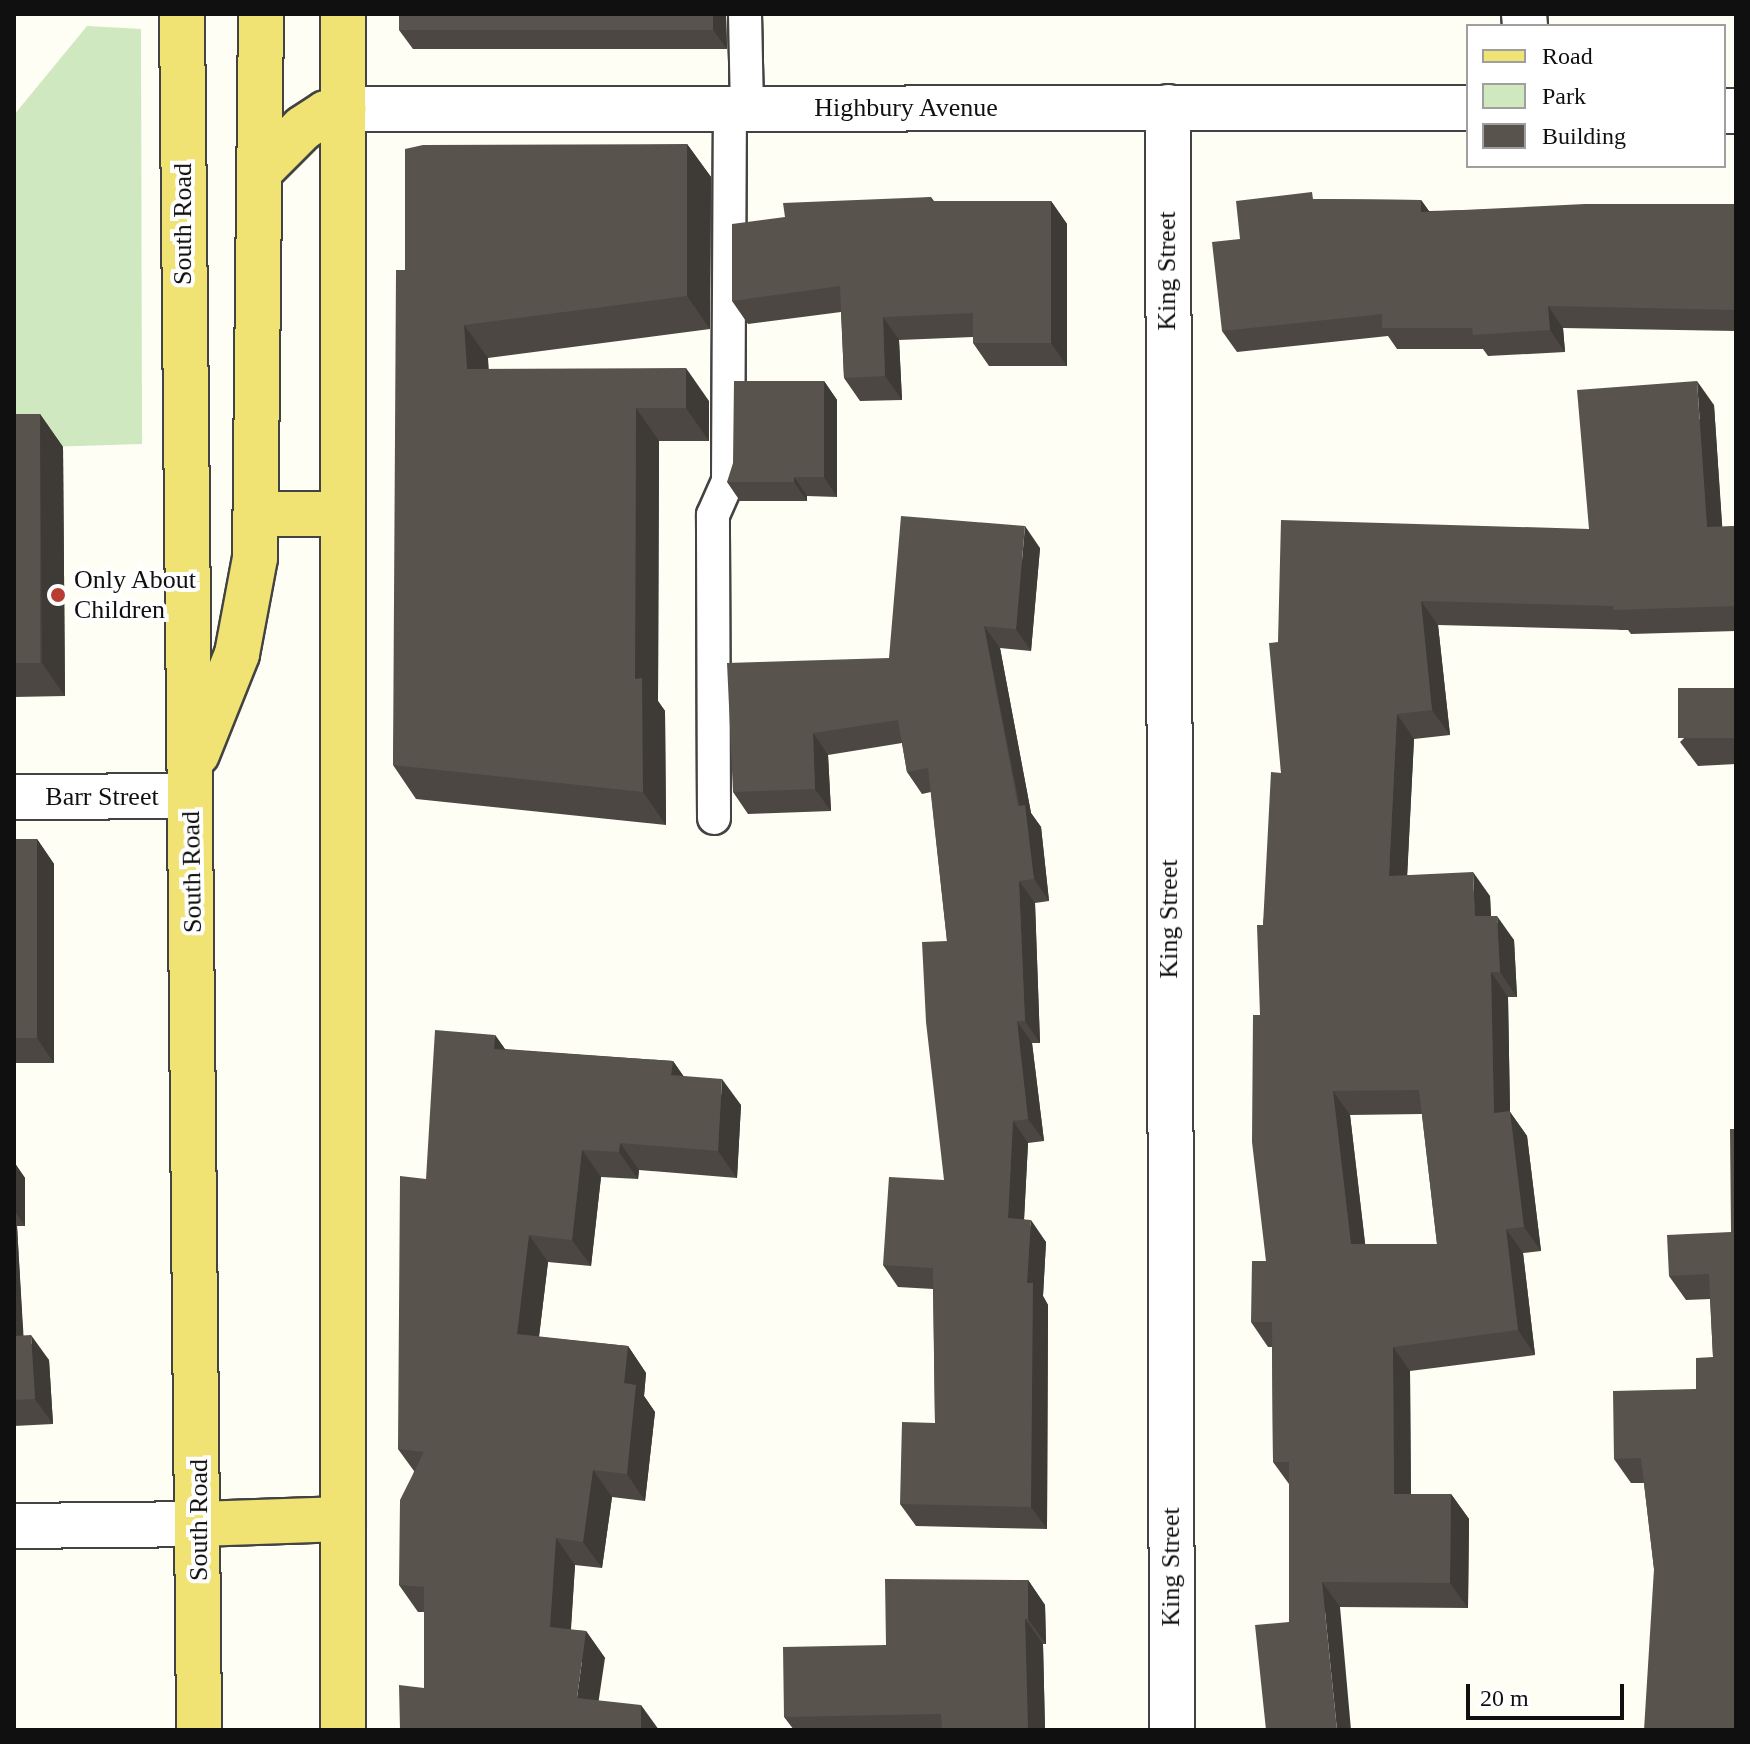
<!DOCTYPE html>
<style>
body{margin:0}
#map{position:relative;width:1750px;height:1744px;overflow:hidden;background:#fefef4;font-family:"Times New Roman",serif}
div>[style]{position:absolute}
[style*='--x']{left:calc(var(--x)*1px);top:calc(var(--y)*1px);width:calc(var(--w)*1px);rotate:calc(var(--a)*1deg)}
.green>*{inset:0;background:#cfe8bf}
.roads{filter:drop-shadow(2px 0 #434343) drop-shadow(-2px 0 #434343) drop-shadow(0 2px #434343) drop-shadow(0 -2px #434343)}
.lane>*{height:32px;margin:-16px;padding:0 16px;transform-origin:16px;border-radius:16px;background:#fff}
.street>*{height:44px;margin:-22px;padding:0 22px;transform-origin:22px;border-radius:22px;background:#fff}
.primary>*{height:44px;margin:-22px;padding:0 22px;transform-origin:22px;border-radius:22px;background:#f0e273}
.wall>*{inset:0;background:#4c4742}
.shaded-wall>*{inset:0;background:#3e3a36}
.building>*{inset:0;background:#58534d;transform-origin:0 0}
.dots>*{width:22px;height:22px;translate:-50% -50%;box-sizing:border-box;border:4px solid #fff;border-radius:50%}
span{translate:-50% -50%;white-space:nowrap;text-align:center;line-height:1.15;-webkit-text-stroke:8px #fff;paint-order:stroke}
.street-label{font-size:26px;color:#101010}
.poi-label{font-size:26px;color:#101010}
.left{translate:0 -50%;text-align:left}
.frame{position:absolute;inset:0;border:16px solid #101010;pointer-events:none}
.legend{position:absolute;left:1466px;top:24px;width:260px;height:144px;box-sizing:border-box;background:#fff;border:2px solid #9f9f9f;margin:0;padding:10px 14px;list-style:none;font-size:24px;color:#101010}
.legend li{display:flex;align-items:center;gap:16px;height:40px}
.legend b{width:40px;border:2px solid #9f9f9f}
.scale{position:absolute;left:1466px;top:1684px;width:158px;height:36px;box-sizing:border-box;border:4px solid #101010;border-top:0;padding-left:10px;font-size:24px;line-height:28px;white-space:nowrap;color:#101010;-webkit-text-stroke:6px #fff;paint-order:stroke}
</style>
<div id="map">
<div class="green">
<i style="clip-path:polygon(87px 26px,141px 29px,142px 444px,14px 448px,14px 115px)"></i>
</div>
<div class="roads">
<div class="lane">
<i style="--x:745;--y:14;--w:94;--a:88.8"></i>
<i style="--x:714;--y:818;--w:303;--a:-90.2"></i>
<i style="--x:713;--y:515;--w:36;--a:-66"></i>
<i style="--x:728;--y:482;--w:374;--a:-89.7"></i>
</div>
<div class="street">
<i style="--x:1524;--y:14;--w:12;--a:85"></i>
<i style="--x:1168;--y:107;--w:1623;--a:89.86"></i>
<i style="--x:344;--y:109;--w:1124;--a:-0.05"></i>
<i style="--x:1724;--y:111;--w:12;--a:0"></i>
<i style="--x:14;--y:797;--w:176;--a:-0.3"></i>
<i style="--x:14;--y:1526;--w:185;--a:-0.6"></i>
</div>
<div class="primary">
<i style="--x:182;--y:14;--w:1716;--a:89.43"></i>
<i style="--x:343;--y:14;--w:1716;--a:90"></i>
<i style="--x:261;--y:170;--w:59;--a:-45"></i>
<i style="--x:303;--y:128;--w:27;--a:-33"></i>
<i style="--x:326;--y:113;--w:18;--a:-13"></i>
<i style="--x:256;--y:514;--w:87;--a:0"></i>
<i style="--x:197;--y:754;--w:108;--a:-68.2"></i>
<i style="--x:237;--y:654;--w:98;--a:-79.4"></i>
<i style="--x:255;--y:558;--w:544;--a:-89.37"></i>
<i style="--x:199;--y:1524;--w:144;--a:-2"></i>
</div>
</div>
<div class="wall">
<i style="clip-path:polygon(726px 14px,727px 49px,413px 49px,399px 30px)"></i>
<i style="clip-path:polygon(687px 144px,711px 177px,710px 329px,488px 358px,488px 369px,709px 401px,709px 441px,659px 441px,658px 701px,665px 711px,666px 825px,416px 799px,393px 765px,405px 270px)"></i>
<i style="clip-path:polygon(931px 197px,934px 201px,1051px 201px,1067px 224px,1067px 366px,989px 366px,973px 343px,973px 337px,899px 340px,902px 400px,860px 401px,844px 378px,841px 312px,748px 324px,732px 301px,785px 217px)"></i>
<i style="clip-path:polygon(1317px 199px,1421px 200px,1429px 211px,1736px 204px,1736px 331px,1563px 328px,1565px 352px,1488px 356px,1483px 349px,1397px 349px,1388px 336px,1237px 352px,1222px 331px,1240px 239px)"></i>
<i style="clip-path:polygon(824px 381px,837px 400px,837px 497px,807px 496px,807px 501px,740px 501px,727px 482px)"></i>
<i style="clip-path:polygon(evenodd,1714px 405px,1722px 527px,1736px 526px,1736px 631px,1631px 634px,1628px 630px,1438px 625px,1450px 735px,1414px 739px,1407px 875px,1490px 896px,1491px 916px,1514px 940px,1517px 997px,1508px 997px,1510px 1112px,1527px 1136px,1541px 1251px,1523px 1253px,1535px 1355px,1410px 1371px,1411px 1494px,1451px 1494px,1469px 1519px,1468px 1608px,1340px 1607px,1289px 1622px,1289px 1484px,1273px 1462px,1272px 1347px,1268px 1347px,1251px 1322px,1266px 1261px,1260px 1015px,1263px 925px,1281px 773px,1278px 642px,1589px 529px,1714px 405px,1422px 1114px,1437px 1244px,1365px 1244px,1350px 1115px,1422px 1114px)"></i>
<i style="clip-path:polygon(14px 414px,40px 414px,63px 447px,65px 696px,14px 697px)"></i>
<i style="clip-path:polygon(1040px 548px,1031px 651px,1000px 648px,1031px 813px,1041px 827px,1049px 901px,1035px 903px,1040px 1043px,1032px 1043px,1044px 1141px,1028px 1143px,1024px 1219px,1046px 1242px,1043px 1296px,1048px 1305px,1047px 1529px,916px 1526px,900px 1504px,935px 1423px,933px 1289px,898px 1287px,883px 1265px,944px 1180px,947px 941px,931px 792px,922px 794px,907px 772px,902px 743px,828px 755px,831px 811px,748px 814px,733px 792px,889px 658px)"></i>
<i style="clip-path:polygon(1736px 688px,1736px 764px,1698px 766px,1680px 742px)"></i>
<i style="clip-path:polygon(14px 839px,37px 839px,54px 864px,54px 1063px,14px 1063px)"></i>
<i style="clip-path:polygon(495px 1035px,505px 1049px,673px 1061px,683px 1076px,741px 1105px,737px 1178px,639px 1170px,638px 1179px,601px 1177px,591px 1266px,548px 1262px,539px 1337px,628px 1346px,646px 1373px,644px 1396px,655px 1412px,645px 1501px,612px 1497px,602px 1568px,575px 1565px,571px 1630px,586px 1631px,605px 1658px,424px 1688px,424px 1612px,418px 1612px,399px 1585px,414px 1471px,398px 1449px)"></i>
<i style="clip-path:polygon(14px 1162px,25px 1178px,25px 1226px,17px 1226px,23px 1336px,49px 1360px,53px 1424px,14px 1426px)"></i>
<i style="clip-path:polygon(1731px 1232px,1736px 1730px,1654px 1569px,1644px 1483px,1631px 1483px,1614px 1459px,1696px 1389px,1713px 1357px,1710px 1299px,1686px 1300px,1669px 1276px)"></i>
<i style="clip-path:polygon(1028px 1580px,1045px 1605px,1046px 1644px,1043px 1644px,1045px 1730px,794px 1730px,784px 1717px,886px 1645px)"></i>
</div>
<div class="shaded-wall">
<i style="clip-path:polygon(713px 14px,726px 14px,727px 49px,713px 30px)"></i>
<i style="clip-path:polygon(687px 144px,711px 177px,710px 329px,687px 296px)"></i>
<i style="clip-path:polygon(1421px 200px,1436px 221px,1421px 212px)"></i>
<i style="clip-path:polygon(1051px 201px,1067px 224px,1067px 366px,1051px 343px)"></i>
<i style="clip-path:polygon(1548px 306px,1563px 328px,1565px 352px,1550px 330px)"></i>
<i style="clip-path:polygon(883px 317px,899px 340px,902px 400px,885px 376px)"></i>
<i style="clip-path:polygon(464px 325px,488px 358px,491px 402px,467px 369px)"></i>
<i style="clip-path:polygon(686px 368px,709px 401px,709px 441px,686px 408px)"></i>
<i style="clip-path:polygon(824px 381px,837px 400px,837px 497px,824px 477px)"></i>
<i style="clip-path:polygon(1697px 381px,1714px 405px,1724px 552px,1707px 527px)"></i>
<i style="clip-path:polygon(636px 408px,659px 441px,658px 701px,665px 711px,666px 825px,643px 792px,635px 679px)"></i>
<i style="clip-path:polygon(40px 414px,63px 447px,65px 696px,42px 663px)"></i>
<i style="clip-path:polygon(794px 477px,807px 496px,807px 501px,794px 482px)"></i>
<i style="clip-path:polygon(1025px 526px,1040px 548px,1031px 651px,1016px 629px)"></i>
<i style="clip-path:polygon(1421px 601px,1438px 625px,1450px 735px,1432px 710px)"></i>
<i style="clip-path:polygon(984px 626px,1000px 648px,1031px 813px,1041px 827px,1049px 901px,1034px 879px)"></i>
<i style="clip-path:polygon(1397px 714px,1414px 739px,1406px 900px,1389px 876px)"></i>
<i style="clip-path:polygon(813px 733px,828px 755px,831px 811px,815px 789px)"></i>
<i style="clip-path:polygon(37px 839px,54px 864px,54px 1063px,37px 1038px)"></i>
<i style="clip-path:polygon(1473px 872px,1490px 896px,1492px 941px,1475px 916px)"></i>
<i style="clip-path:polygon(1019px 881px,1035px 903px,1040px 1043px,1025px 1021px)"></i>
<i style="clip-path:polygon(1497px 916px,1514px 940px,1517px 997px,1500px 972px)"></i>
<i style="clip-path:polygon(1491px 972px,1508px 997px,1510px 1112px,1527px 1136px,1541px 1251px,1524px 1227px,1494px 1113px)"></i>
<i style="clip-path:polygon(1017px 1021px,1032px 1043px,1044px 1141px,1028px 1119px)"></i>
<i style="clip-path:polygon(495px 1035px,514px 1062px,494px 1049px)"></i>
<i style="clip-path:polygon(673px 1061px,692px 1088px,671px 1075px)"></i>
<i style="clip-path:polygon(722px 1079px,741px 1105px,737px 1178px,718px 1151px)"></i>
<i style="clip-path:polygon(1333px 1091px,1350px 1115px,1368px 1268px,1351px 1244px)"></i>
<i style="clip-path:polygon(1013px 1121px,1028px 1143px,1023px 1240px,1008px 1218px)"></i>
<i style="clip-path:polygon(620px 1143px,639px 1170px,638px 1179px,619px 1152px)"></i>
<i style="clip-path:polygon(582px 1150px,601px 1177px,591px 1266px,572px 1240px)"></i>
<i style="clip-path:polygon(14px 1162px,25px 1178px,25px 1226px,14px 1210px)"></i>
<i style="clip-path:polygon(1031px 1220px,1046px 1242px,1043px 1296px,1048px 1305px,1047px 1529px,1031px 1507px,1027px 1283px)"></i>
<i style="clip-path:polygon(14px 1221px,17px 1226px,25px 1361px,14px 1346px)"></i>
<i style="clip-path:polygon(1506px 1229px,1523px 1253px,1535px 1355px,1518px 1330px)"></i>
<i style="clip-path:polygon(529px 1235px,548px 1262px,536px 1361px,517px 1334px)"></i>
<i style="clip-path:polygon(31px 1335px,49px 1360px,53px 1424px,35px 1399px)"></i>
<i style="clip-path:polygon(628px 1346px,646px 1373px,644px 1396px,655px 1412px,645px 1501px,627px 1474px,624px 1383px)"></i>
<i style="clip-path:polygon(1393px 1347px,1410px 1371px,1411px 1518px,1394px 1494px)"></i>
<i style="clip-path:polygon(593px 1470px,612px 1497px,602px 1568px,583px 1542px)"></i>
<i style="clip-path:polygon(1451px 1494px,1469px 1519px,1468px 1608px,1450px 1583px)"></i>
<i style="clip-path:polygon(556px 1538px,575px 1565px,569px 1654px,550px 1627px)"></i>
<i style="clip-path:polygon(1028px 1580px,1045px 1605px,1046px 1644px,1028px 1619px)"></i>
<i style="clip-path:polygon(1322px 1582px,1340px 1607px,1351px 1730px,1337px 1730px)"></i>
<i style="clip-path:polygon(1025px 1619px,1043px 1644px,1045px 1730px,1028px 1730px)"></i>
<i style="clip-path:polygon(586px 1631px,605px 1658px,595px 1725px,577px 1698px)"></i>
<i style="clip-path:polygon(641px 1705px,659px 1730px,641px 1730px)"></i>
</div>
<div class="building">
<i style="left:399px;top:14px;width:314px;height:16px"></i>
<i style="clip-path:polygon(687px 144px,687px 296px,464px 325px,467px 369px,686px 368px,686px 408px,636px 408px,635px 679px,642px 678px,643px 792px,393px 765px,396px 270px,405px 270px,405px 149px,423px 145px)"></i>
<i style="clip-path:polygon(1312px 192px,1313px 199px,1421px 200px,1421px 212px,1585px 204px,1736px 204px,1736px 310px,1548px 306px,1550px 330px,1473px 335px,1472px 328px,1382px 328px,1382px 314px,1222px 331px,1212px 242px,1240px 239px,1236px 201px)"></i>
<i style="clip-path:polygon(931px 197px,931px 201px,1051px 201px,1051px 343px,973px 343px,973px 313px,883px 317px,885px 376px,844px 378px,840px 286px,732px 301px,732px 224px,785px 217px,783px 203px)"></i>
<i style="clip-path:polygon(734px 381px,824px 381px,824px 477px,794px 477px,794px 482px,727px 482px,733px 463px)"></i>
<i style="clip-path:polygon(evenodd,1697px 381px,1707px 527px,1736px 526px,1736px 606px,1614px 610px,1613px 606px,1421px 601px,1432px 710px,1397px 714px,1389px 876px,1473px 872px,1475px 916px,1497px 916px,1500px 972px,1491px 972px,1494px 1113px,1510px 1111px,1524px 1227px,1506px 1229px,1518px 1330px,1393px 1347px,1394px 1494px,1451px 1494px,1450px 1583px,1322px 1582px,1337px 1730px,1266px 1730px,1255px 1625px,1289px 1622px,1289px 1462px,1273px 1462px,1272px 1322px,1251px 1322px,1252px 1261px,1266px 1261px,1252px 1142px,1253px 1015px,1260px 1015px,1257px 925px,1263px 925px,1271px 772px,1281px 773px,1269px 643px,1278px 642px,1281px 520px,1589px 529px,1577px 390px,1697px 381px,1419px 1090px,1437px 1244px,1351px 1244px,1333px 1091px,1419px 1090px)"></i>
<i style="left:14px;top:414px;width:26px;height:249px"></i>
<i style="clip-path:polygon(901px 516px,1025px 526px,1016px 629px,984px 626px,1018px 806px,1025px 805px,1034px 879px,1019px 881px,1025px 1021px,1017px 1021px,1028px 1119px,1013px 1121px,1008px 1218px,1031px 1220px,1027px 1283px,1033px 1283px,1031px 1507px,900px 1504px,902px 1422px,935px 1423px,933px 1268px,883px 1265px,889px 1177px,944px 1180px,926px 1022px,922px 942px,947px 941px,928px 768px,907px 772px,898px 720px,813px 733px,815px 789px,733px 792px,727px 663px,889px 658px)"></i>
<i style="left:1736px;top:688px;width:50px;height:58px;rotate:90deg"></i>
<i style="left:14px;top:839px;width:23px;height:199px"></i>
<i style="clip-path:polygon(435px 1030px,495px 1035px,494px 1049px,673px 1061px,671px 1075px,722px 1079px,718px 1151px,620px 1143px,619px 1152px,582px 1150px,572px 1240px,529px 1235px,517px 1334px,628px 1346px,624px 1383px,636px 1385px,627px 1474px,593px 1470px,583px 1542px,556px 1538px,550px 1627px,586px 1631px,577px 1698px,641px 1705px,641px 1730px,400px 1730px,399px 1685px,424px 1688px,424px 1587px,399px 1585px,400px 1500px,424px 1452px,398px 1449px,400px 1176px,426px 1179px)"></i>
<i style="clip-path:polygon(1730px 1129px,1736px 1129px,1736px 1730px,1644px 1730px,1654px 1569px,1641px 1458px,1614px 1459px,1613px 1391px,1696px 1389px,1696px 1358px,1713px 1357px,1709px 1274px,1669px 1276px,1667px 1235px,1731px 1232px)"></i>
<i style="clip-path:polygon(31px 1335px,35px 1399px,14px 1400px,14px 1336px)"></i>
<i style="clip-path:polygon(885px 1579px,1028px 1580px,1028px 1619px,1025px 1619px,1028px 1730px,942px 1730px,941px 1714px,784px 1717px,783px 1647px,886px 1645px)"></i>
</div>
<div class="dots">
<i style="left:58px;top:595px;background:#b93c30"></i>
</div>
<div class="street-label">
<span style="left:906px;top:108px">Highbury Avenue</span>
<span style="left:183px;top:224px;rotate:-90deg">South Road</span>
<span style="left:1167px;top:271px;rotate:-90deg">King Street</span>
<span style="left:102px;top:797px">Barr Street</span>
<span style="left:192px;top:872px;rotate:-91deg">South Road</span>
<span style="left:1169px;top:919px;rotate:-90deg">King Street</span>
<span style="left:199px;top:1520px;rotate:-90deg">South Road</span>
<span style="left:1171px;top:1567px;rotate:-90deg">King Street</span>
</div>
<div class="poi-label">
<span class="left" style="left:74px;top:595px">Only About<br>Children</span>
</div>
<div class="frame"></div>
<ul class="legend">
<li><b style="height:10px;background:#f0e273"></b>Road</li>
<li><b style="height:22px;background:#cfe8bf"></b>Park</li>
<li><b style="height:22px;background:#58534d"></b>Building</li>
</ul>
<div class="scale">20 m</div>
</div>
